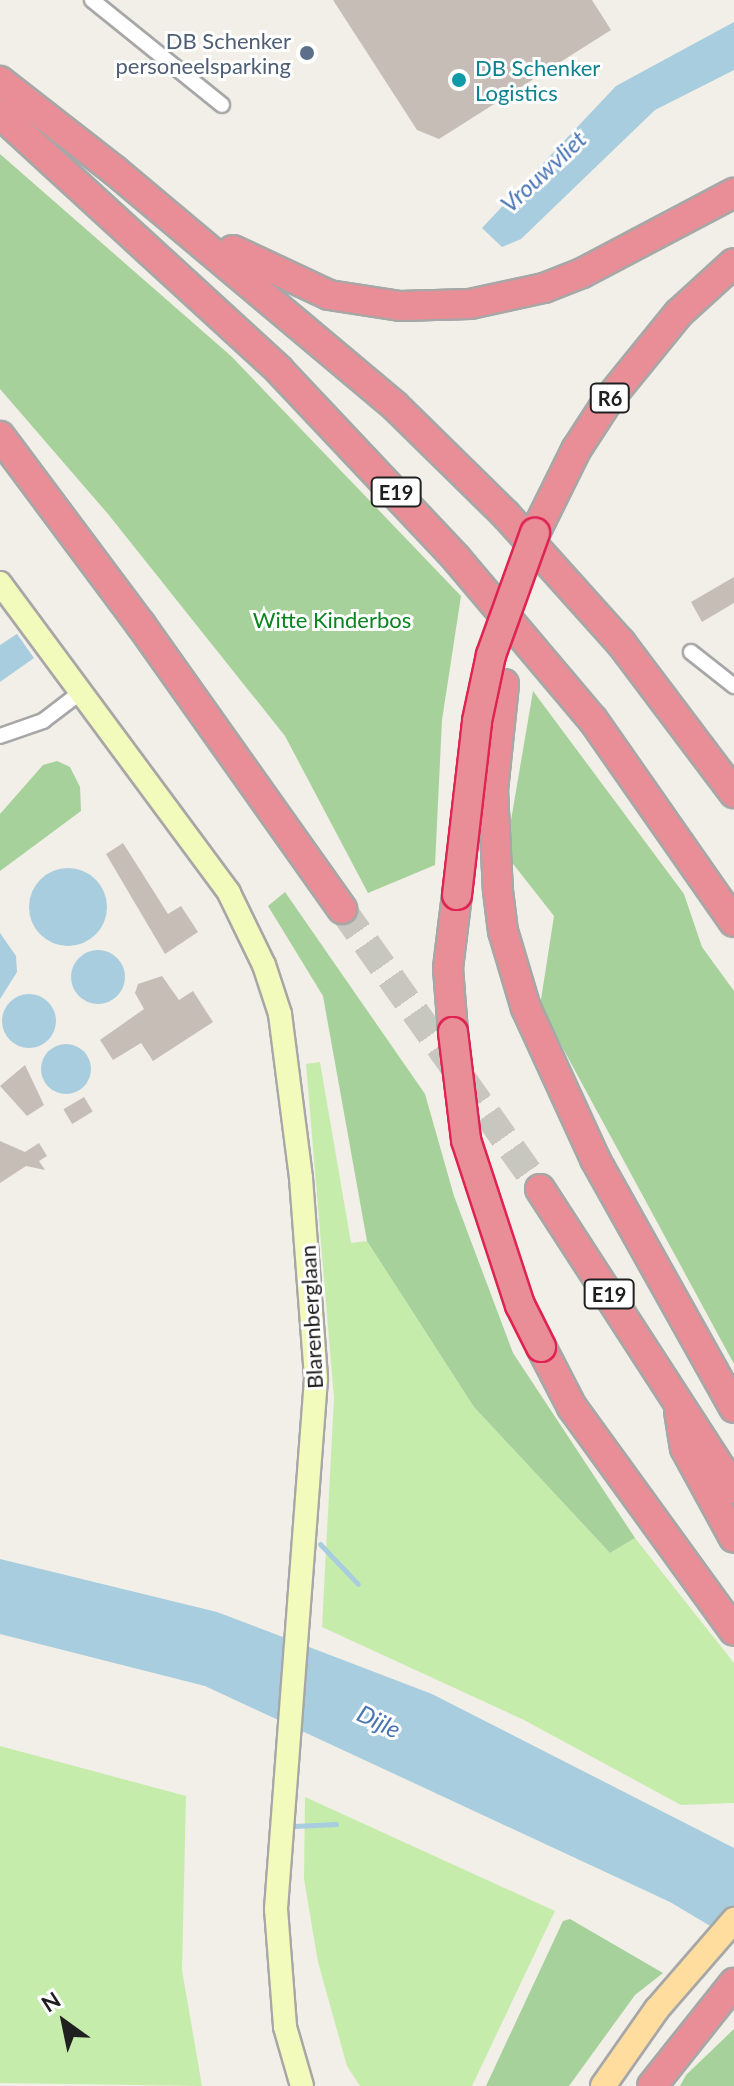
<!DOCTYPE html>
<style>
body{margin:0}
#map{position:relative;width:734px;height:2086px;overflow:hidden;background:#f1efe7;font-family:Lato,sans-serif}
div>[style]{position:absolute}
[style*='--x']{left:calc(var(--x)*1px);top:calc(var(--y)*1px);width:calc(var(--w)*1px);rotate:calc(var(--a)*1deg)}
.grass>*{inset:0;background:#c6ecac}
.forest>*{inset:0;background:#a6d19b}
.water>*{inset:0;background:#a7cddf}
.round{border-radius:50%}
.stream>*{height:5px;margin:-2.5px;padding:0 2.5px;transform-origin:2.5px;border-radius:2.5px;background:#a7cddf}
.building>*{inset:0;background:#c6beb6;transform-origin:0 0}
.highway-tunnel>*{height:28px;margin-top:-14px;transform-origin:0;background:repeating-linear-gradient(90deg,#c7c6bf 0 28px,transparent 0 42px)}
.roads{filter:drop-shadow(2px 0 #a7a7a7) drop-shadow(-2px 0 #a7a7a7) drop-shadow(0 2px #a7a7a7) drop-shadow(0 -2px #a7a7a7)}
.street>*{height:14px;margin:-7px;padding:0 7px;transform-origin:7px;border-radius:7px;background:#fff}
.secondary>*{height:22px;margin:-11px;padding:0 11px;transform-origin:11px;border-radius:11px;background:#f2fbbb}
.primary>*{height:24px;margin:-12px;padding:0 12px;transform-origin:12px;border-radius:12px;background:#fedd9f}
.highway>*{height:28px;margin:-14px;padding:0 14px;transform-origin:14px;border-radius:14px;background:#e98e96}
.bridges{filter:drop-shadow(2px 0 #df2453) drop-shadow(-2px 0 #df2453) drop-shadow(0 2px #df2453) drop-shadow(0 -2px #df2453)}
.highway-bridge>*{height:28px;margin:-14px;padding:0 14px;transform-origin:14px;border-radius:14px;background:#e98e96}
.dots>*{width:22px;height:22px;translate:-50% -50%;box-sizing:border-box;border:4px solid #fff;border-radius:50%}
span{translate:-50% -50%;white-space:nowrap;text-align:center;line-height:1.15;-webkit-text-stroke:6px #fff;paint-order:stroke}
.shield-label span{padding:2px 6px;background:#fff;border:2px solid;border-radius:6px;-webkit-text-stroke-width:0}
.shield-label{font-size:20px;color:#202020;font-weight:700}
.service-label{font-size:22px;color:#4e5e75}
.right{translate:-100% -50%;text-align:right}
.culture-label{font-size:22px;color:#0d838f}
.left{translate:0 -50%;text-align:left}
.park-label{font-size:22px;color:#09841f}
.street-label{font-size:22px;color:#202020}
.water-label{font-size:24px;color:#4a75b3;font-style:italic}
.north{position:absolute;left:24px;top:1982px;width:80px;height:80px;-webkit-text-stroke:6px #fff;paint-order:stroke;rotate:327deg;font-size:22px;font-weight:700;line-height:32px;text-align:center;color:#202020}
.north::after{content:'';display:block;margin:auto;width:28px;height:36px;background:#202020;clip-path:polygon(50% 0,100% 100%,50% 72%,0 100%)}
</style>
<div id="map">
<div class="grass">
<i style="clip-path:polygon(320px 1062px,351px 1243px,367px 1241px,474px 1407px,610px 1553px,635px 1538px,734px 1663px,734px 1803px,681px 1805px,524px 1720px,322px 1627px,334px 1398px,306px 1064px)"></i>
<i style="clip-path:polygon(0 1746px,186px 1796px,182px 1970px,202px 2086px,0 2083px)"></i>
<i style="clip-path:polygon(305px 1797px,555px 1911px,472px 2086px,360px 2086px,347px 2066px,318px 1962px,304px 1879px)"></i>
</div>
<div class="forest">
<i style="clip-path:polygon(0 154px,231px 356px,461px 596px,442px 720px,435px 865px,368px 893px,285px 736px,108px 514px,0 389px)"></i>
<i style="clip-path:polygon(533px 691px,684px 894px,702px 947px,734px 991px,734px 1364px,540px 1006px,554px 916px,510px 860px,508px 838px)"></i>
<i style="clip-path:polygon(57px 761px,70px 767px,80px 787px,81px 811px,0 871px,0 814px,43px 765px)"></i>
<i style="clip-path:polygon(285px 892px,425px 1094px,454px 1196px,513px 1353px,635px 1538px,610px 1553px,474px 1407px,367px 1241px,323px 996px,268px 906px)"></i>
<i style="clip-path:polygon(570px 1919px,663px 1973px,635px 1995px,569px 2086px,486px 2086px,563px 1921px)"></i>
<i style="clip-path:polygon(734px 2029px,734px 2086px,680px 2086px,686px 2075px)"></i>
</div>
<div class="water">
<i style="clip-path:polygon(734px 22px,734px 70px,655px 110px,521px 239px,502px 247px,482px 228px,616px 86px)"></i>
<i style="clip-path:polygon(17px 634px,34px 658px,0 682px,0 645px)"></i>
<i class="round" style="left:29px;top:868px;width:78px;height:78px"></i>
<i style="clip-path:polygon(0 933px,16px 956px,17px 972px,0 999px)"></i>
<i class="round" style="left:71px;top:950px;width:54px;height:54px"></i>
<i class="round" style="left:2px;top:994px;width:54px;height:54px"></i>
<i class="round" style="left:41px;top:1044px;width:50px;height:50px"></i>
<i style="clip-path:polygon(0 1559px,217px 1612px,432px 1694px,734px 1848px,734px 1940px,670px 1902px,205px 1686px,0 1634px)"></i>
</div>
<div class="stream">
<i style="--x:320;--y:1544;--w:55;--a:46.5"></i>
<i style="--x:295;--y:1826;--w:41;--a:-2.8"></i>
</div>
<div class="building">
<i style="clip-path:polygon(333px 0,592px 0,611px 30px,439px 139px,417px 130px)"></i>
<i style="clip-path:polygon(734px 577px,734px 603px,702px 622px,691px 602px)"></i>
<i style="clip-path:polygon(123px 843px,168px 914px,181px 906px,198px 932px,165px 954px,106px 854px)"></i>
<i style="clip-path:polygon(162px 976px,179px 1000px,193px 991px,213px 1022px,153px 1061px,141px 1043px,113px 1060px,100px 1040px,144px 1009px,135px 993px,138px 984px)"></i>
<i style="clip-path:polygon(25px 1065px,44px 1105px,27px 1116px,0 1086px)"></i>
<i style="left:84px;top:1097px;width:17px;height:24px;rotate:59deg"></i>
<i style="clip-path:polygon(0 1141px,25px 1152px,39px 1143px,47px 1156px,39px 1161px,45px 1170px,26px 1166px,0 1183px)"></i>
</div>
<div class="highway-tunnel">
<i style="--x:342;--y:909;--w:343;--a:54.7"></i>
</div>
<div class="roads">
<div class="street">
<i style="--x:92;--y:0;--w:167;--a:38.9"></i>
<i style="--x:691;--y:652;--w:55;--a:38.3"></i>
<i style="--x:0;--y:736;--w:46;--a:-19.2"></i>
<i style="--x:43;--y:721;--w:48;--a:-37.3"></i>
</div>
<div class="secondary">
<i style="--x:0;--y:583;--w:385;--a:53.5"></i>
<i style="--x:229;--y:893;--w:80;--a:64.1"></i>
<i style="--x:264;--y:965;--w:52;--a:71.9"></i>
<i style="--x:280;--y:1014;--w:165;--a:82.7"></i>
<i style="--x:301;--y:1178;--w:202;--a:85.7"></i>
<i style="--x:316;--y:1379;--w:532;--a:94.32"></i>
<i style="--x:276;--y:1909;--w:118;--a:85.6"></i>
<i style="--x:285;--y:2027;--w:61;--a:73.9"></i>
</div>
<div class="primary">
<i style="--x:603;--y:2086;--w:94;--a:-55"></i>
<i style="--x:657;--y:2009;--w:118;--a:-49.1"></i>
</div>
<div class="highway">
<i style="--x:0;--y:81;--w:145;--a:38"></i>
<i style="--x:114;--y:170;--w:367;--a:40"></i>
<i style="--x:395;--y:406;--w:156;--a:44.5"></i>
<i style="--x:506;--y:515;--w:172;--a:48.1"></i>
<i style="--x:621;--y:643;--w:188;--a:53"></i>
<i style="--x:0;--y:114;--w:379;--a:42.5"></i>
<i style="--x:279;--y:370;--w:258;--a:46.7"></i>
<i style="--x:456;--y:558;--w:212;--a:49.8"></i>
<i style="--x:593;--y:720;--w:246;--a:55.1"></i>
<i style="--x:233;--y:250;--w:106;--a:25.1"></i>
<i style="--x:329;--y:295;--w:72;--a:8.8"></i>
<i style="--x:400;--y:306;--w:70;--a:-1.6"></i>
<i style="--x:470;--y:304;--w:76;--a:-12.2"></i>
<i style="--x:544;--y:288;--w:41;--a:-21.5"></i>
<i style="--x:582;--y:273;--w:172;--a:-27.8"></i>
<i style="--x:0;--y:436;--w:236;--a:53.3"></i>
<i style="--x:141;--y:625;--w:348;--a:54.7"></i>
<i style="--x:535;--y:533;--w:93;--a:-63.7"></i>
<i style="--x:576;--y:450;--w:61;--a:-57.1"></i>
<i style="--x:609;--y:399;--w:111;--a:-50.9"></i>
<i style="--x:679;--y:313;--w:74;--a:-42.3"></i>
<i style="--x:504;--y:684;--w:107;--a:95.9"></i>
<i style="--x:493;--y:790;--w:101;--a:87.2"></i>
<i style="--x:498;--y:891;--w:40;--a:82.9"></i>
<i style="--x:503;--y:931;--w:80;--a:73.4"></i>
<i style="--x:526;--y:1008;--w:166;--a:65.4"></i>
<i style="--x:595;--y:1159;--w:285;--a:60.8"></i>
<i style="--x:453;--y:1032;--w:64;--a:-94.5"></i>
<i style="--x:448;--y:968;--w:74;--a:-83"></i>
<i style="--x:540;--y:1189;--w:357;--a:57.1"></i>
<i style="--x:541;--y:1347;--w:68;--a:62.7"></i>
<i style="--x:572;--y:1407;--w:276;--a:54.1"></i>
<i style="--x:679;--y:1411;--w:37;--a:81"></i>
<i style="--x:685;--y:1448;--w:102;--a:61.4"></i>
<i style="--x:652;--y:2086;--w:132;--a:-51.5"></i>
</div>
</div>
<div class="bridges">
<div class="highway-bridge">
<i style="--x:457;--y:895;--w:175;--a:-83.4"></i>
<i style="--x:477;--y:721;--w:67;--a:-78"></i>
<i style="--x:491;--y:655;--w:130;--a:-70.2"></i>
<i style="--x:453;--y:1032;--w:109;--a:83.1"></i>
<i style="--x:466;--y:1140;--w:174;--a:71.9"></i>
<i style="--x:520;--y:1305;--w:47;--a:63.4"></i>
</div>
</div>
<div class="dots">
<i style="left:307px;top:53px;background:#5c6f8a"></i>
<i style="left:459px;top:80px;background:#0f9aa8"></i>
</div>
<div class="shield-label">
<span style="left:610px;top:398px">R6</span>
<span style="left:396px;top:492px">E19</span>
<span style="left:609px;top:1294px">E19</span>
</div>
<div class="service-label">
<span class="right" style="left:291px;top:53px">DB Schenker<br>personeelsparking</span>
</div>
<div class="culture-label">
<span class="left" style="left:475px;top:80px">DB Schenker<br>Logistics</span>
</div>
<div class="park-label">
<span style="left:332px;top:620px">Witte Kinderbos</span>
</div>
<div class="street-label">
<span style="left:311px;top:1317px;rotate:-93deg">Blarenberglaan</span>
</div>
<div class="water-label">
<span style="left:543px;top:171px;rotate:-43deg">Vrouwvliet</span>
<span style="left:379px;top:1721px;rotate:26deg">Dijle</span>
</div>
<div class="north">N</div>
</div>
